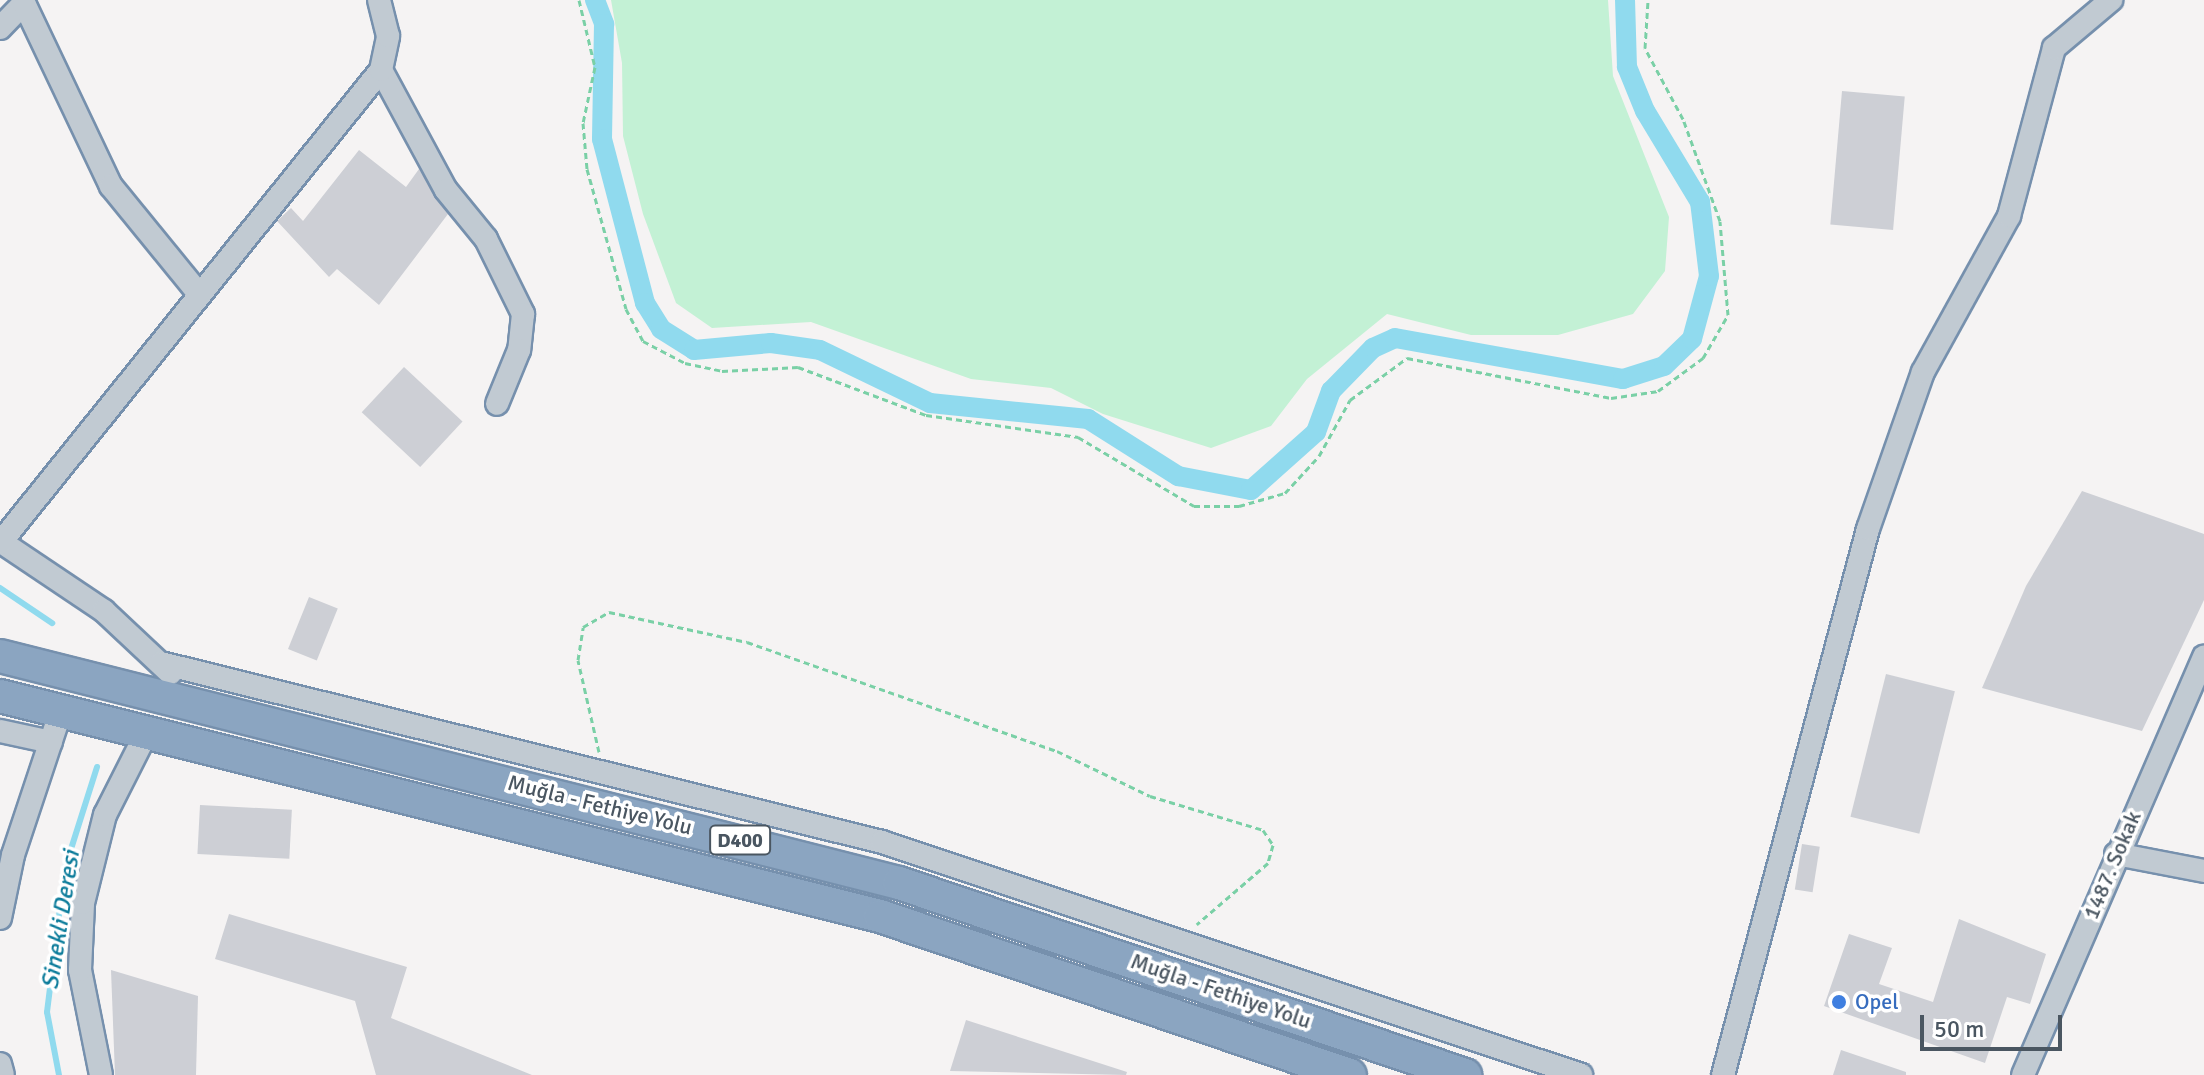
<!DOCTYPE html>
<meta charset="utf-8">
<style>
body{margin:0}
#map{position:relative;width:2204px;height:1075px;overflow:hidden;background:#f5f3f3;font-family:Signika,sans-serif}
div>[style]{position:absolute}
[style*='--x']{left:calc(var(--x)*1px);top:calc(var(--y)*1px);width:calc(var(--w)*1px);rotate:calc(var(--a)*1deg)}
.green>*{inset:0;background:#c3f1d5}
.stream>*{height:6px;margin:-3px;padding:0 3px;transform-origin:3px;border-radius:3px;background:#90daee}
.canal>*{height:20px;margin:-10px;padding:0 10px;transform-origin:10px;border-radius:10px;background:#90daee}
.building>*{inset:0;background:#cdcfd5;transform-origin:0 0}
.path>*{height:3px;margin-top:-1.5px;transform-origin:0;background:repeating-linear-gradient(90deg,#7ad0a6 0 6px,transparent 0 10px)}
.roads{filter:drop-shadow(2px 0 #7690ad) drop-shadow(-2px 0 #7690ad) drop-shadow(0 2px #7690ad) drop-shadow(0 -2px #7690ad)}
.minor>*{height:22px;margin:-11px;padding:0 11px;transform-origin:11px;border-radius:11px;background:#c1cad2}
.highway>*{height:32px;margin:-16px;padding:0 16px;transform-origin:16px;border-radius:16px;background:#8ba5c1}
.dots>*{width:22px;height:22px;translate:-50% -50%;box-sizing:border-box;border:4px solid #fff;border-radius:50%}
span{translate:-50% -50%;white-space:nowrap;text-align:center;line-height:1.15;-webkit-text-stroke:7px #fff;paint-order:stroke}
.shield-label span{padding:2px 6px;background:#fff;border:2px solid;border-radius:6px;-webkit-text-stroke-width:0}
.shield-label{font-size:20px;color:#4a5661;font-weight:700}
.street-label{font-size:22px;color:#4a5661}
.shop-label{font-size:22px;color:#366cbe}
.left{translate:0 -50%;text-align:left}
.water-label{font-size:24px;color:#0c7c9b;font-style:italic}
.scale{position:absolute;left:1920px;top:1015px;width:142px;height:36px;box-sizing:border-box;border:4px solid #4a5661;border-top:0;padding-left:10px;font-size:24px;line-height:28px;white-space:nowrap;color:#4a5661;-webkit-text-stroke:6px #fff;paint-order:stroke}
</style>
<div id="map">
<div class="green">
<i style="clip-path:polygon(611px 0,1608px 0,1613px 76px,1669px 217px,1665px 271px,1633px 314px,1558px 335px,1471px 335px,1387px 314px,1307px 379px,1271px 426px,1211px 448px,1103px 414px,1051px 388px,971px 379px,811px 322px,712px 328px,676px 303px,643px 214px,623px 136px,622px 63px)"></i>
</div>
<div class="stream">
<i style="--x:0;--y:588;--w:63;--a:33.9"></i>
<i style="--x:59;--y:1075;--w:64;--a:-100.8"></i>
<i style="--x:47;--y:1012;--w:145;--a:-82.9"></i>
<i style="--x:65;--y:868;--w:106;--a:-72.4"></i>
</div>
<div class="canal">
<i style="--x:595;--y:0;--w:26;--a:69"></i>
<i style="--x:604;--y:24;--w:115;--a:91"></i>
<i style="--x:602;--y:139;--w:170;--a:75.3"></i>
<i style="--x:645;--y:303;--w:31;--a:58"></i>
<i style="--x:661;--y:329;--w:39;--a:32"></i>
<i style="--x:694;--y:350;--w:77;--a:-5.2"></i>
<i style="--x:771;--y:343;--w:49;--a:8.1"></i>
<i style="--x:820;--y:350;--w:122;--a:25.7"></i>
<i style="--x:930;--y:403;--w:159;--a:5.8"></i>
<i style="--x:1088;--y:419;--w:107;--a:32.3"></i>
<i style="--x:1178;--y:476;--w:74;--a:10.9"></i>
<i style="--x:1251;--y:490;--w:87;--a:-41.7"></i>
<i style="--x:1316;--y:432;--w:44;--a:-69.9"></i>
<i style="--x:1331;--y:391;--w:60;--a:-45.7"></i>
<i style="--x:1373;--y:348;--w:24;--a:-24"></i>
<i style="--x:1395;--y:338;--w:232;--a:10.2"></i>
<i style="--x:1623;--y:379;--w:43;--a:-17.6"></i>
<i style="--x:1664;--y:366;--w:39;--a:-44"></i>
<i style="--x:1692;--y:339;--w:65;--a:-74.9"></i>
<i style="--x:1709;--y:276;--w:75;--a:-96.9"></i>
<i style="--x:1700;--y:202;--w:106;--a:-121.1"></i>
<i style="--x:1645;--y:111;--w:48;--a:-112.2"></i>
<i style="--x:1627;--y:67;--w:67;--a:-91.7"></i>
</div>
<div class="building">
<i style="left:1842px;top:91px;width:63px;height:134px;rotate:5deg"></i>
<i style="clip-path:polygon(359px 150px,406px 187px,419px 169px,448px 214px,379px 305px,337px 269px,329px 277px,277px 221px,291px 208px,303px 221px)"></i>
<i style="left:404px;top:367px;width:80px;height:62px;rotate:43deg"></i>
<i style="clip-path:polygon(2082px 491px,2204px 534px,2204px 600px,2142px 731px,1982px 688px,2026px 586px)"></i>
<i style="left:309px;top:597px;width:31px;height:56px;rotate:22deg"></i>
<i style="left:1886px;top:674px;width:71px;height:147px;rotate:14deg"></i>
<i style="left:200px;top:805px;width:92px;height:49px;rotate:3deg"></i>
<i style="left:1802px;top:844px;width:18px;height:46px;rotate:9deg"></i>
<i style="clip-path:polygon(229px 914px,407px 967px,391px 1018px,532px 1075px,376px 1075px,355px 1001px,215px 959px)"></i>
<i style="clip-path:polygon(1959px 919px,2046px 954px,2030px 1004px,2007px 997px,1985px 1063px,1824px 1006px,1849px 934px,1892px 948px,1879px 984px,1933px 1002px)"></i>
<i style="clip-path:polygon(111px 970px,198px 996px,196px 1075px,115px 1075px)"></i>
<i style="clip-path:polygon(966px 1020px,1127px 1072px,1126px 1075px,950px 1071px)"></i>
<i style="clip-path:polygon(1841px 1050px,1906px 1072px,1906px 1075px,1833px 1075px)"></i>
</div>
<div class="path">
<i style="--x:579;--y:0;--w:69;--a:76.6"></i>
<i style="--x:595;--y:67;--w:57;--a:102.1"></i>
<i style="--x:583;--y:123;--w:46;--a:85"></i>
<i style="--x:587;--y:169;--w:145;--a:74.4"></i>
<i style="--x:626;--y:309;--w:36;--a:62"></i>
<i style="--x:643;--y:341;--w:47;--a:27.6"></i>
<i style="--x:685;--y:363;--w:38;--a:12"></i>
<i style="--x:722;--y:371;--w:76;--a:-3"></i>
<i style="--x:798;--y:367;--w:137;--a:20.6"></i>
<i style="--x:926;--y:415;--w:154;--a:8.2"></i>
<i style="--x:1078;--y:437;--w:135;--a:30.7"></i>
<i style="--x:1194;--y:506;--w:45;--a:0"></i>
<i style="--x:1239;--y:506;--w:48;--a:-15.8"></i>
<i style="--x:1285;--y:493;--w:50;--a:-47.4"></i>
<i style="--x:1319;--y:456;--w:64;--a:-61"></i>
<i style="--x:1350;--y:400;--w:71;--a:-36.4"></i>
<i style="--x:1407;--y:358;--w:208;--a:11.1"></i>
<i style="--x:1611;--y:398;--w:48;--a:-8.5"></i>
<i style="--x:1658;--y:391;--w:56;--a:-36.3"></i>
<i style="--x:1703;--y:358;--w:50;--a:-59.8"></i>
<i style="--x:1728;--y:315;--w:94;--a:-94.9"></i>
<i style="--x:1720;--y:221;--w:109;--a:-109.9"></i>
<i style="--x:1683;--y:119;--w:81;--a:-118.2"></i>
<i style="--x:1645;--y:48;--w:48;--a:-86.4"></i>
<i style="--x:599;--y:752;--w:94;--a:-102.9"></i>
<i style="--x:578;--y:660;--w:33;--a:-81"></i>
<i style="--x:583;--y:627;--w:30;--a:-30"></i>
<i style="--x:609;--y:612;--w:141;--a:12.3"></i>
<i style="--x:747;--y:642;--w:329;--a:19.4"></i>
<i style="--x:1057;--y:751;--w:103;--a:25.8"></i>
<i style="--x:1150;--y:796;--w:118;--a:16.7"></i>
<i style="--x:1263;--y:830;--w:18;--a:56"></i>
<i style="--x:1273;--y:845;--w:19;--a:106"></i>
<i style="--x:1268;--y:863;--w:94;--a:139.3"></i>
</div>
<div class="roads">
<div class="minor">
<i style="--x:0;--y:28;--w:35;--a:-46"></i>
<i style="--x:24;--y:3;--w:203;--a:64.6"></i>
<i style="--x:111;--y:186;--w:139;--a:50.8"></i>
<i style="--x:381;--y:70;--w:136;--a:61.6"></i>
<i style="--x:446;--y:190;--w:63;--a:50.8"></i>
<i style="--x:486;--y:239;--w:84;--a:63.7"></i>
<i style="--x:523;--y:314;--w:36;--a:96"></i>
<i style="--x:519;--y:350;--w:58;--a:112.2"></i>
<i style="--x:0;--y:541;--w:125;--a:33.9"></i>
<i style="--x:104;--y:611;--w:91;--a:43.2"></i>
<i style="--x:1;--y:542;--w:606;--a:-51.16"></i>
<i style="--x:381;--y:70;--w:35;--a:-78"></i>
<i style="--x:388;--y:36;--w:37;--a:-104"></i>
<i style="--x:161;--y:663;--w:743;--a:13.94"></i>
<i style="--x:882;--y:842;--w:737;--a:18.43"></i>
<i style="--x:0;--y:731;--w:52;--a:12.2"></i>
<i style="--x:2116;--y:854;--w:90;--a:10.9"></i>
<i style="--x:0;--y:918;--w:64;--a:-78.3"></i>
<i style="--x:13;--y:855;--w:152;--a:-71.6"></i>
<i style="--x:0;--y:1064;--w:11;--a:75"></i>
<i style="--x:101;--y:1075;--w:107;--a:-101.3"></i>
<i style="--x:80;--y:970;--w:67;--a:-87.4"></i>
<i style="--x:83;--y:903;--w:91;--a:-76"></i>
<i style="--x:105;--y:815;--w:93;--a:-63.2"></i>
<i style="--x:1723;--y:1075;--w:565;--a:-75.13"></i>
<i style="--x:1868;--y:529;--w:166;--a:-70.7"></i>
<i style="--x:1923;--y:372;--w:178;--a:-61.1"></i>
<i style="--x:2009;--y:216;--w:174;--a:-75"></i>
<i style="--x:2054;--y:48;--w:75;--a:-40.1"></i>
<i style="--x:2023;--y:1075;--w:456;--a:-66.6"></i>
</div>
<div class="highway">
<i style="--x:0;--y:656;--w:927;--a:14.17"></i>
<i style="--x:899;--y:883;--w:598;--a:18.74"></i>
<i style="--x:0;--y:696;--w:907;--a:14.04"></i>
<i style="--x:880;--y:916;--w:496;--a:18.7"></i>
</div>
</div>
<div class="dots">
<i style="left:1839px;top:1002px;background:#3f7fe0"></i>
</div>
<div class="shield-label">
<span style="left:740px;top:840px">D400</span>
</div>
<div class="street-label">
<span style="left:600px;top:805px;rotate:14deg">Muğla - Fethiye Yolu</span>
<span style="left:2112px;top:865px;rotate:-67deg">1487. Sokak</span>
<span style="left:1221px;top:991px;rotate:19deg">Muğla - Fethiye Yolu</span>
</div>
<div class="shop-label">
<span class="left" style="left:1855px;top:1002px">Opel</span>
</div>
<div class="water-label">
<span style="left:61px;top:920px;rotate:-81deg">Sinekli Deresi</span>
</div>
<div class="scale">50 m</div>
</div>
